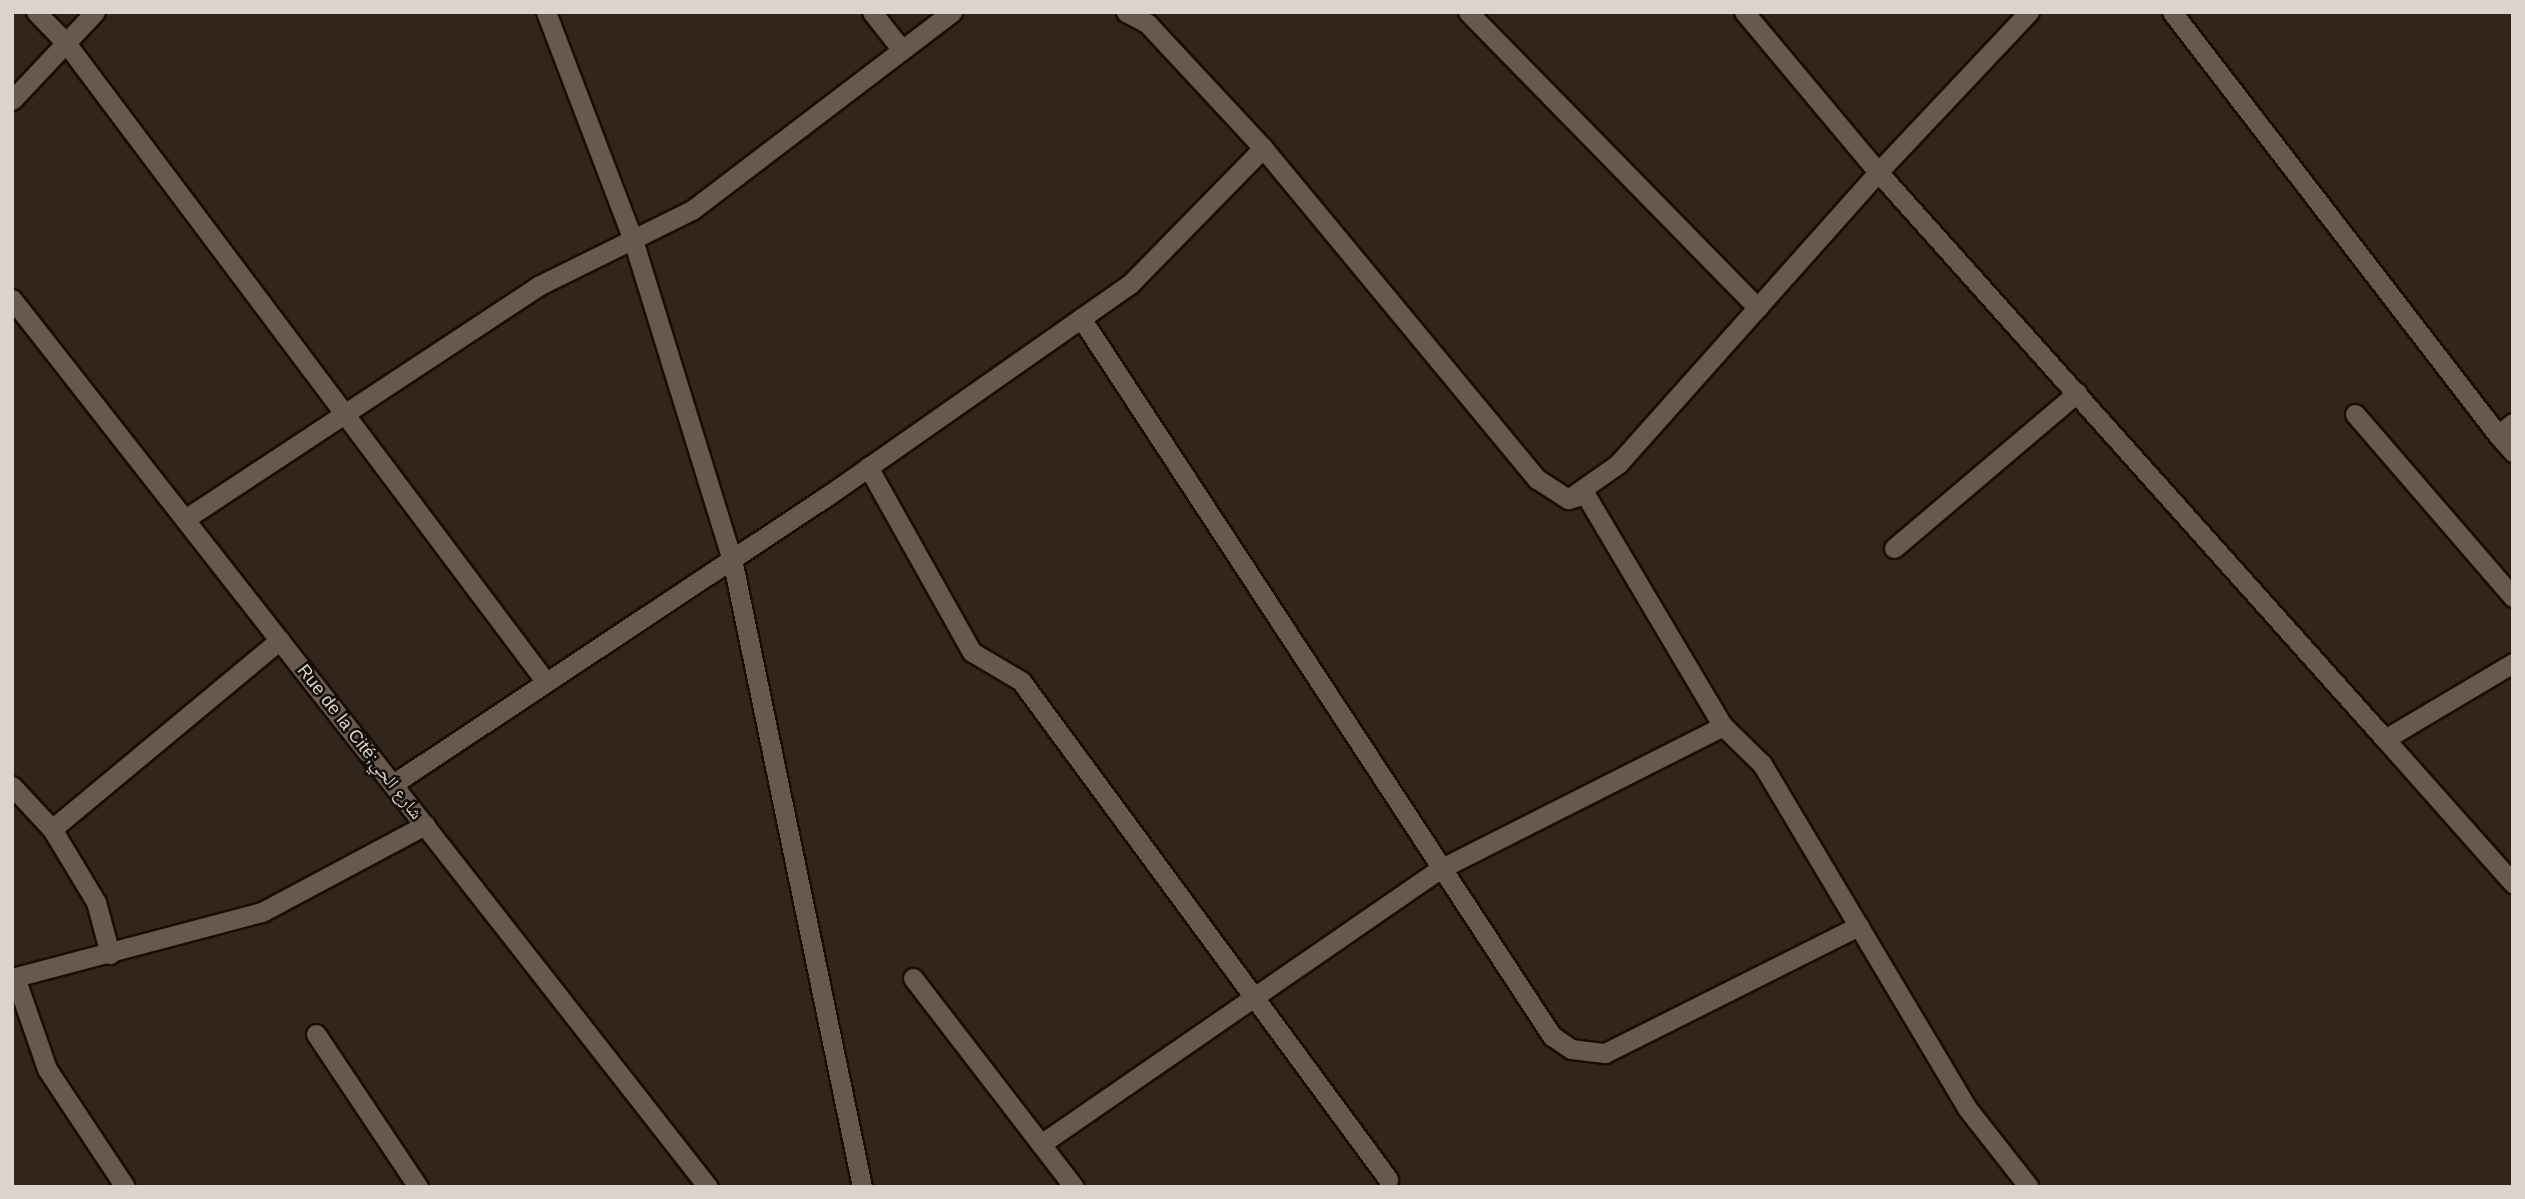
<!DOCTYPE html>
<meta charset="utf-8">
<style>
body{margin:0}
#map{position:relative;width:2525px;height:1199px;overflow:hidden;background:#32251c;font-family:Helvetica,"Noto Naskh Arabic",sans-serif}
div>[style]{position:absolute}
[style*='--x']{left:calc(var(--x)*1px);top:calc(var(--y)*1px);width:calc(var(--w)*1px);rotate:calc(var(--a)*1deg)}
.roads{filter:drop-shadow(2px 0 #190d06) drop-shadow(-2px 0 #190d06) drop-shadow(0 2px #190d06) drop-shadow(0 -2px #190d06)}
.minor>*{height:19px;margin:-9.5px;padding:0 9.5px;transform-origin:9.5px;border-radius:9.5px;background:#68594f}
.tertiary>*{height:19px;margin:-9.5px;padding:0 9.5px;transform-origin:9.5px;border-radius:9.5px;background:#68594f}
span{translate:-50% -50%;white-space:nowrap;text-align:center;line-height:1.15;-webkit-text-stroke:5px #150f0b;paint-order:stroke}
.street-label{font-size:18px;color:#dcd3cd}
.frame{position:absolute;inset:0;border:14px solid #dcd3cd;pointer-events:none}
</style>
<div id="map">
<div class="roads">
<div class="minor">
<i style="--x:36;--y:12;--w:43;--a:45.9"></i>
<i style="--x:66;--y:43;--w:799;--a:53.09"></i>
<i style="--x:546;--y:12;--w:244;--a:69.1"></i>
<i style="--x:633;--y:240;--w:334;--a:72.8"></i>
<i style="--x:732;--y:559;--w:641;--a:78.3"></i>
<i style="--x:872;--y:12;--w:48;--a:51.7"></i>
<i style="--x:1126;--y:12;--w:24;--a:28"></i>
<i style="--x:1147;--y:23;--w:171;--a:47.1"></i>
<i style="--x:1263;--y:148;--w:430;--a:50.4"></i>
<i style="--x:1537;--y:479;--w:37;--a:33"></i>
<i style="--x:1468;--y:12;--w:414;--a:45.6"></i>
<i style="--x:2029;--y:12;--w:220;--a:133.3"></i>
<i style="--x:1878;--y:172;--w:761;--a:48.2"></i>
<i style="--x:2385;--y:739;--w:149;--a:-30.7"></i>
<i style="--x:2172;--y:12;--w:534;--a:52.38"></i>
<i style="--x:12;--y:100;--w:121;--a:-46.7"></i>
<i style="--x:1081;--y:318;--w:859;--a:56.74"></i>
<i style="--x:1552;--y:1036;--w:23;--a:34"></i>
<i style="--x:1571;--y:1049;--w:34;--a:7"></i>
<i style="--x:1605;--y:1053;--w:284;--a:-26.6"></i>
<i style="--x:2355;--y:414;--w:242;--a:49.2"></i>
<i style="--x:2513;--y:423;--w:19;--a:141"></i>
<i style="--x:2498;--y:435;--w:23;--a:49"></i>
<i style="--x:868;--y:467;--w:212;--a:60.7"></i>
<i style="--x:972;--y:652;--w:57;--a:30.6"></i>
<i style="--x:1021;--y:681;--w:619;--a:53.61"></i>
<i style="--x:1571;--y:497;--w:57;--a:-35.1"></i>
<i style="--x:1618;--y:464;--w:391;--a:-48.3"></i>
<i style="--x:1878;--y:172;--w:209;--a:-129.9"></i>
<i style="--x:1568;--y:499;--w:18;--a:-16"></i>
<i style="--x:1585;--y:494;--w:270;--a:59.3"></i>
<i style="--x:1723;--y:726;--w:54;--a:44.3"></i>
<i style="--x:1762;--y:764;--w:400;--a:59.2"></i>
<i style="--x:1967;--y:1108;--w:100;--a:51.9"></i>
<i style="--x:185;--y:519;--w:425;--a:-33.4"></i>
<i style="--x:540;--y:285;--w:169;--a:-26.3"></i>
<i style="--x:692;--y:210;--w:327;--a:-37.3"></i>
<i style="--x:1894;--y:548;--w:240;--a:-40.3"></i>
<i style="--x:2385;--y:739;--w:193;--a:48.4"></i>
<i style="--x:393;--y:784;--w:524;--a:-33.57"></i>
<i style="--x:830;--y:494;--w:366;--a:-35"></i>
<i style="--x:1130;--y:284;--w:190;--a:-45.6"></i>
<i style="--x:12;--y:786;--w:59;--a:47.1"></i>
<i style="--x:52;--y:829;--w:85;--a:58.9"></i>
<i style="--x:96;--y:902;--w:54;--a:74.9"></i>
<i style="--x:52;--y:829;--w:296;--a:-39.7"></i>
<i style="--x:15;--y:977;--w:97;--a:70.8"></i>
<i style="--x:47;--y:1069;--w:141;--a:56.5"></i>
<i style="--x:12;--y:978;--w:259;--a:-14.8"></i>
<i style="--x:262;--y:912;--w:185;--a:-28.1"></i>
<i style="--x:913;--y:978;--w:264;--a:52.4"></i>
<i style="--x:316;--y:1034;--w:184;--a:56.3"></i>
<i style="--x:1041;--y:1144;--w:485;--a:-34.6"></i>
<i style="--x:1440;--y:869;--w:317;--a:-26.8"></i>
</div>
<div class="tertiary">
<i style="--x:12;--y:299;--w:1128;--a:51.91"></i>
</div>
</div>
<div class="street-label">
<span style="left:360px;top:742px;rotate:52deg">Rue de la Cité;شارع الحي</span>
</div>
<div class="frame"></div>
</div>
